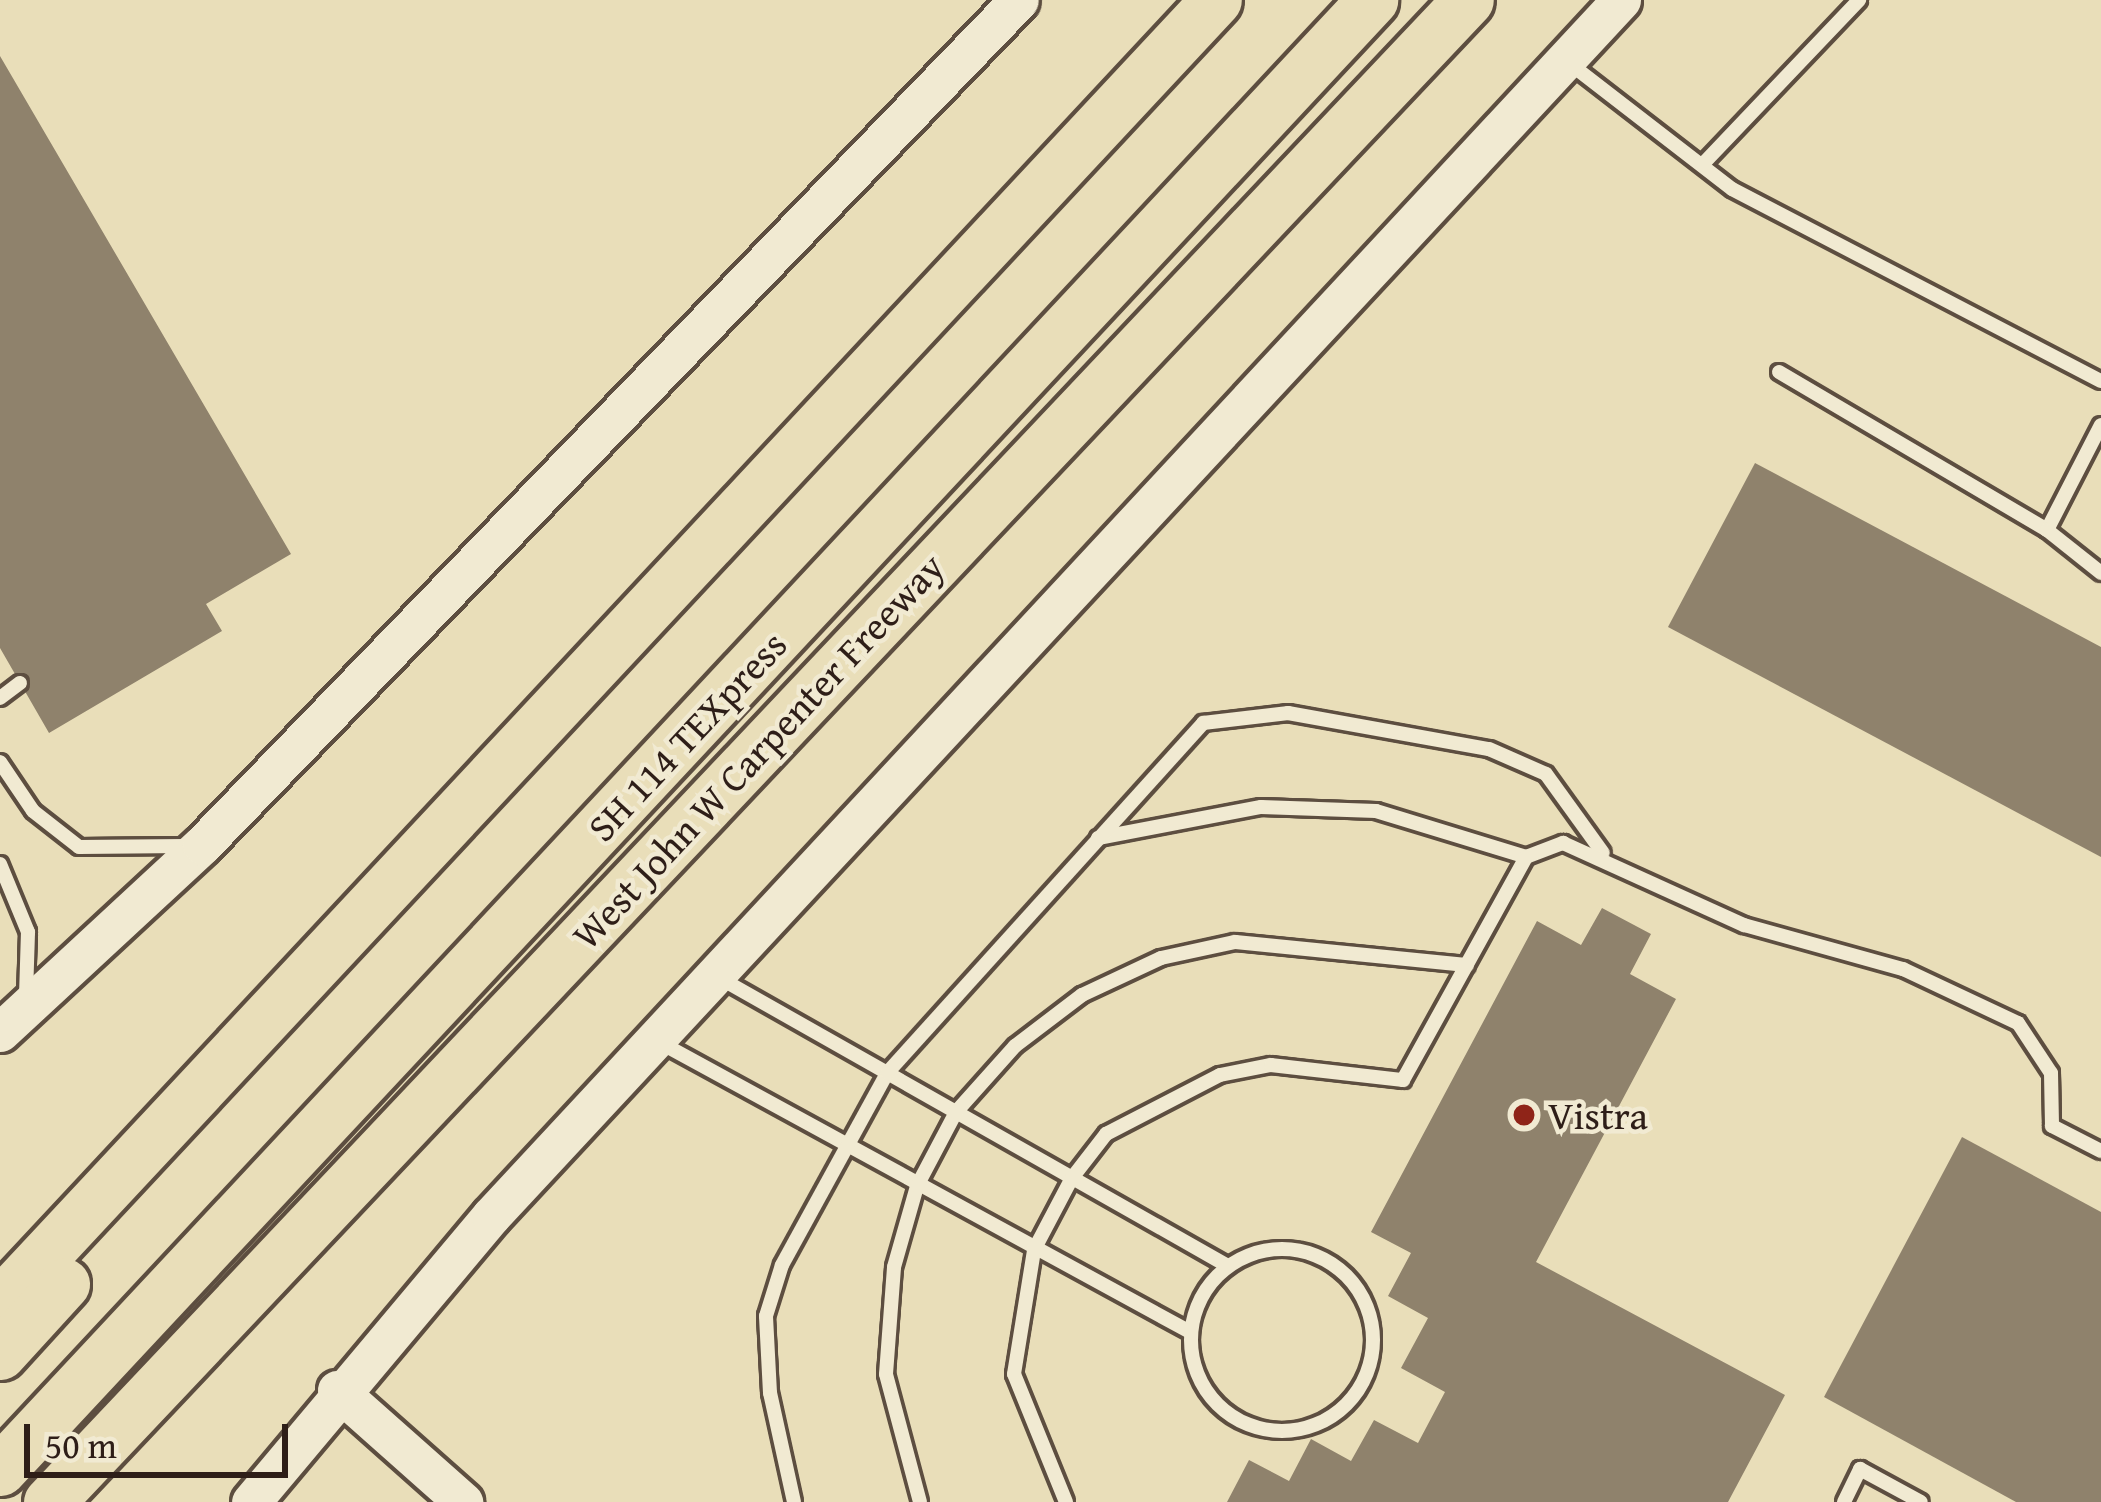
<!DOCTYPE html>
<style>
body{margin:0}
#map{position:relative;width:2101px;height:1502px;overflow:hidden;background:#e9deb9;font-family:"Gentium Book Plus",serif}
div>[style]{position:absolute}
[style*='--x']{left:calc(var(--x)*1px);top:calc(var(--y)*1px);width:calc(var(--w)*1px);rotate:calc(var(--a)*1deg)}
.building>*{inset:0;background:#8f826c}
.roads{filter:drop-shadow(3px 0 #5d4e40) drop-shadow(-3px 0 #5d4e40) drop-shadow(0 3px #5d4e40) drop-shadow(0 -3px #5d4e40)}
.lane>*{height:14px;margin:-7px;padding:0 7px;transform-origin:7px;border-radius:7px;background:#f1ead2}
.lane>.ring{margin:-7px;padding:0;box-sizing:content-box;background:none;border:14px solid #f1ead2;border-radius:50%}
.secondary>*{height:39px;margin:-19.5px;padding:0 19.5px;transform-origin:19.5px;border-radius:19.5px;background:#f1ead2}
.highway>*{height:51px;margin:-25.5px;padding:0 25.5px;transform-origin:25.5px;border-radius:25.5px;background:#e9deb9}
.dots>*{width:33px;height:33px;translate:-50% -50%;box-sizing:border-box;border:6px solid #f1ead2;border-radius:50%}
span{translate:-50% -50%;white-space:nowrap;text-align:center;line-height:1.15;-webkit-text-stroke:9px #f1ead2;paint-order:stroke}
.street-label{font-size:39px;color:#2e1e18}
.poi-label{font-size:39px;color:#2e1e18}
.left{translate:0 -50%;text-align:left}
.scale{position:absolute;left:24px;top:1424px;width:264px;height:54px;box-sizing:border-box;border:6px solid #2e1e18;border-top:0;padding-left:15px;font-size:36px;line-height:42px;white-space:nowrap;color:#2e1e18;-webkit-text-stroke:9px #f1ead2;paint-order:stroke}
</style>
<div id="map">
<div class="building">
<i style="clip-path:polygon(0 56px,291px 554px,206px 604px,222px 631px,49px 733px,0 648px)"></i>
<i style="clip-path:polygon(1755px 463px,2101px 647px,2101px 857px,1668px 627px)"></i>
<i style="clip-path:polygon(1602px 908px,1651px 934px,1630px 974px,1676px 999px,1536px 1262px,1785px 1395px,1728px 1502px,1227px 1502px,1249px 1460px,1289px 1481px,1311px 1439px,1351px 1461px,1374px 1420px,1418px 1443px,1445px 1392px,1401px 1368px,1428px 1318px,1388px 1296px,1411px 1253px,1371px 1232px,1537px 921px,1581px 945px)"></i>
<i style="clip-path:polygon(1962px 1137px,2101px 1212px,2101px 1502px,2016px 1502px,1824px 1397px)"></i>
</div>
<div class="roads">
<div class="lane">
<i style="--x:1569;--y:63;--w:206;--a:37.7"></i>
<i style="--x:1732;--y:189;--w:416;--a:27.5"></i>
<i style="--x:1702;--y:165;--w:228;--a:-46.4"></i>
<i style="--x:1779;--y:372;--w:311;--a:30.5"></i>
<i style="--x:2047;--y:530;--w:118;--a:-62.8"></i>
<i style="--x:2047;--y:530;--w:69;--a:38.5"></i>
<i style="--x:0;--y:698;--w:25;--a:-37"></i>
<i style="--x:0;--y:762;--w:59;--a:56"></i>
<i style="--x:33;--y:811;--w:58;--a:38"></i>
<i style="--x:79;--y:847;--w:106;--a:-0.5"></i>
<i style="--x:1098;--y:838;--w:166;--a:-10.8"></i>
<i style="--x:1261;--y:807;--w:115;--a:2"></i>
<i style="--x:1376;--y:811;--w:157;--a:17"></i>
<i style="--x:0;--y:864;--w:74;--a:67.6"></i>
<i style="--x:28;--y:932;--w:65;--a:91.8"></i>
<i style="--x:716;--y:976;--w:588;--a:29.53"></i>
<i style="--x:659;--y:1042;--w:605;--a:28.64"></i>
<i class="ring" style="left:1191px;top:1249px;width:168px;height:168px"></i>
<i style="--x:794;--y:1502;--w:112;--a:-102.4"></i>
<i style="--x:770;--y:1393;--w:77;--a:-93"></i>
<i style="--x:766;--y:1316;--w:53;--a:-72.6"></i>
<i style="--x:782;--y:1265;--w:219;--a:-61.3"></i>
<i style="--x:887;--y:1073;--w:472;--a:-47.9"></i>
<i style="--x:1203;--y:723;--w:86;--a:-6.7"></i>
<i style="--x:1288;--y:713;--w:204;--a:10.2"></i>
<i style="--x:1489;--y:749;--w:62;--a:23.7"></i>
<i style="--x:1546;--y:774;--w:97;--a:54.2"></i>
<i style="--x:920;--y:1502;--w:132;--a:-104.9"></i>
<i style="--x:886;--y:1374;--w:107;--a:-85.7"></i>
<i style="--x:894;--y:1267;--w:84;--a:-74.1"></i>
<i style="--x:917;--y:1186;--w:84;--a:-62.2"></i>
<i style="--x:956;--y:1112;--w:89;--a:-48.2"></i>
<i style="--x:1015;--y:1046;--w:84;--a:-37.3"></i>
<i style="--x:1082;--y:995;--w:87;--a:-25.1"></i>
<i style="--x:1161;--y:958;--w:76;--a:-12.2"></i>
<i style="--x:1235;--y:942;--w:233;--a:5.7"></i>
<i style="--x:1066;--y:1502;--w:138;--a:-112.1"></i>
<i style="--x:1014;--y:1374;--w:126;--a:-80.8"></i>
<i style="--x:1034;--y:1250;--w:81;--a:-62.2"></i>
<i style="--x:1072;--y:1178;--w:56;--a:-52.3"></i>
<i style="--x:1106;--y:1134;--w:128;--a:-27.4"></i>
<i style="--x:1220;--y:1075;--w:52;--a:-11.1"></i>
<i style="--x:1271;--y:1065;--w:133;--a:6.5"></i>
<i style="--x:1403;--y:1080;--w:255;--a:-61.1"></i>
<i style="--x:1526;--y:857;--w:40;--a:-21"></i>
<i style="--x:1563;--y:843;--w:199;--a:24.4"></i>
<i style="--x:1744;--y:925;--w:165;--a:15.5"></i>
<i style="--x:1903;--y:969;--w:127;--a:25.2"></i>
<i style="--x:2018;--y:1023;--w:60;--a:56.6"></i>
<i style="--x:2051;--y:1073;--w:53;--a:88.9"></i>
<i style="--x:2052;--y:1126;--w:55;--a:27"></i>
<i style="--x:1844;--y:1502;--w:37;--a:-64"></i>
<i style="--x:1860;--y:1469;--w:69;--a:28.4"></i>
</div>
<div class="secondary">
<i style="--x:0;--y:1032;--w:275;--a:-42.8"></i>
<i style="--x:202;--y:845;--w:1175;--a:-45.97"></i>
<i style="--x:337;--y:1390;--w:169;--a:41.6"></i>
<i style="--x:251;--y:1502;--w:373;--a:-50"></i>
<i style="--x:491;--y:1216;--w:1660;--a:-47.1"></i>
</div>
<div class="highway">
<i style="--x:0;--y:1303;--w:1782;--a:-46.98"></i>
<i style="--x:0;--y:1354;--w:95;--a:-47.6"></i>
<i style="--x:0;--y:1470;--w:2011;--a:-46.97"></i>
<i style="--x:49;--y:1502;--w:2066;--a:-46.63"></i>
</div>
</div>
<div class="dots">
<i style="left:1524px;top:1115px;background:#8f2418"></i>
</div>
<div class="street-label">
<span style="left:687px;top:736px;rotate:-47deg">SH 114 TEXpress</span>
<span style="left:758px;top:751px;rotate:-47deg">West John W Carpenter Freeway</span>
</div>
<div class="poi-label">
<span class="left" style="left:1548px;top:1115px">Vistra</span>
</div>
<div class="scale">50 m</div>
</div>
